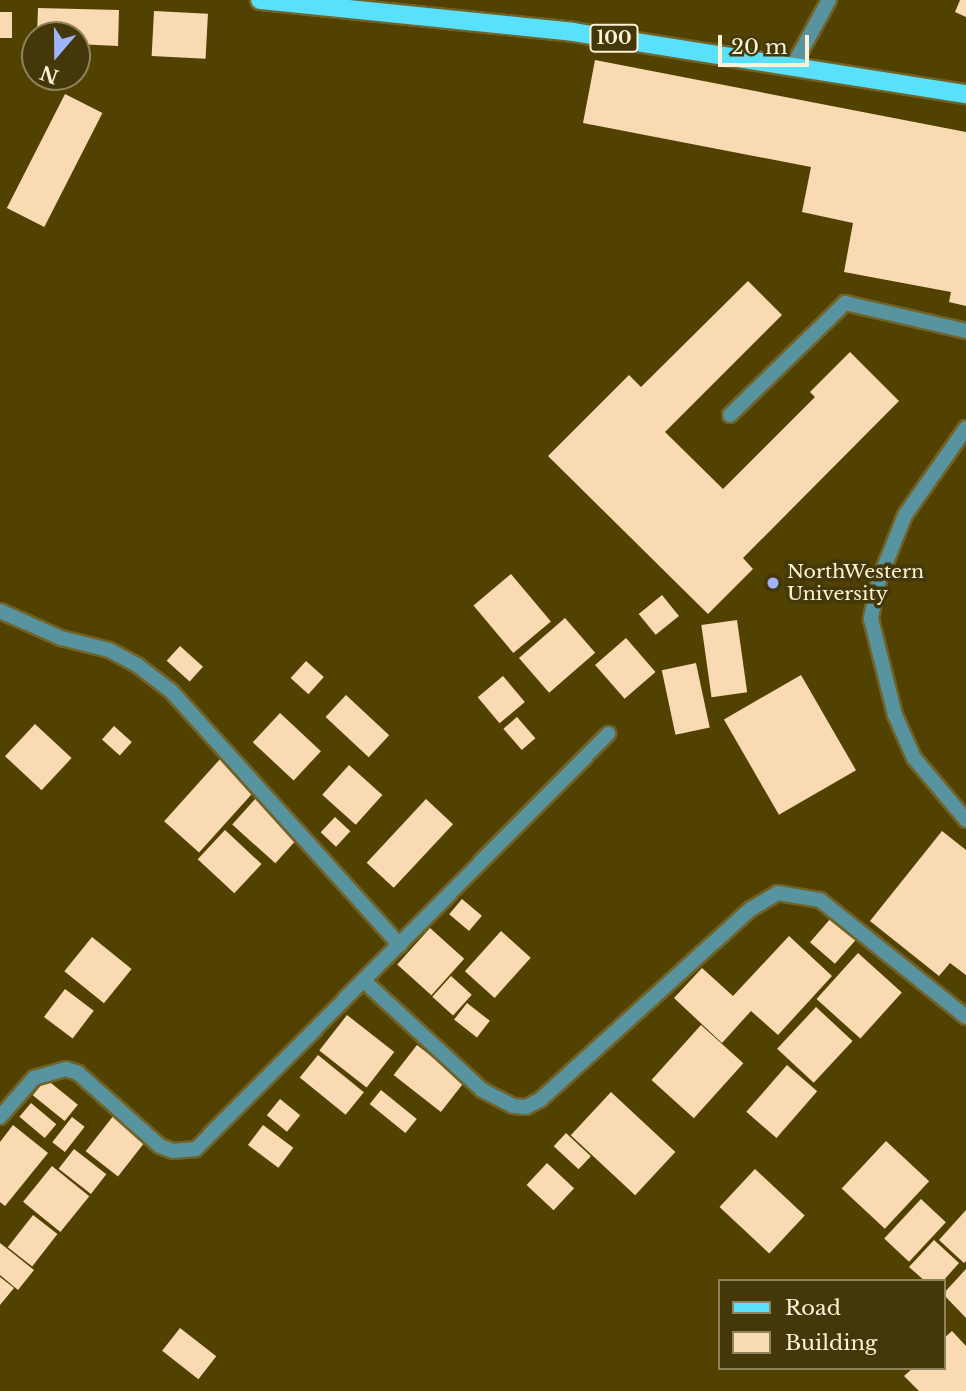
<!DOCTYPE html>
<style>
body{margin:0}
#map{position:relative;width:966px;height:1391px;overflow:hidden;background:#524201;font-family:"Libre Baskerville",serif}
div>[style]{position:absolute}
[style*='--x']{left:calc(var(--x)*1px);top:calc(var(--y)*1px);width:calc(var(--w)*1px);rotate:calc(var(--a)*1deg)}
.building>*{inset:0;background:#fadab3;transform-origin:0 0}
.roads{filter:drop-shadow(2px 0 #716227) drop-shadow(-2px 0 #716227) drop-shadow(0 2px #716227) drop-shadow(0 -2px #716227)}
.service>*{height:14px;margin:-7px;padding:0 7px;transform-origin:7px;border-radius:7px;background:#5893a0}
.minor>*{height:14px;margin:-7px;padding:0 7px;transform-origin:7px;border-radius:7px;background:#5893a0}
.primary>*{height:18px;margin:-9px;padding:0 9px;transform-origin:9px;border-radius:9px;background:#59e1fb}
.dots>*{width:19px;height:19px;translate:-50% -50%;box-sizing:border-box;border:4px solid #44380b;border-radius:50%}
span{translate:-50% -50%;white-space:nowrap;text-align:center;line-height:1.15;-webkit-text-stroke:7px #44380b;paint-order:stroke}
.shield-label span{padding:2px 5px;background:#44380b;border:2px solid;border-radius:5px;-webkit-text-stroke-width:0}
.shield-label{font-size:18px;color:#fcf3d6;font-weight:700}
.poi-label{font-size:19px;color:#fcf3d6}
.left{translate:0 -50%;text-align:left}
.legend{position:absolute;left:718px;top:1279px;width:228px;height:91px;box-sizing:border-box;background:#44380b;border:2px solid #8e835c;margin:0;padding:9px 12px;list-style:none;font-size:21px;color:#fcf3d6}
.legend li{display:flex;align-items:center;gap:14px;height:35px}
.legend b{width:35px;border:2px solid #8e835c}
.north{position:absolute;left:21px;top:21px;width:70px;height:70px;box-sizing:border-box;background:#44380b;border:2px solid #8e835c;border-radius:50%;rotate:200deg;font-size:19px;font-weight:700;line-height:28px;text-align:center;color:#fcf3d6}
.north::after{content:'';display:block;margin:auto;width:24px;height:32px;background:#a0b3fd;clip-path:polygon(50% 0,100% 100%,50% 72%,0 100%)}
.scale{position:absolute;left:718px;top:35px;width:91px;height:32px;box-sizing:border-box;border:4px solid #fcf3d6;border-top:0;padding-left:9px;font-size:21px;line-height:24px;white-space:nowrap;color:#fcf3d6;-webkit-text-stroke:5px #44380b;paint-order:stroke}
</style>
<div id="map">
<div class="building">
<i style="clip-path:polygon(960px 0,966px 0,966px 17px,955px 12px)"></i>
<i style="clip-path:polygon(38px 8px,119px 10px,118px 46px,77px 44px,77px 35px,37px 35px)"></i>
<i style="left:154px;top:11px;width:54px;height:45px;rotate:3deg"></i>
<i style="left:0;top:12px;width:12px;height:26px"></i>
<i style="clip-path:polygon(595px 60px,966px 132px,966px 306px,949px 302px,951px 292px,844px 272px,853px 223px,802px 212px,811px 167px,583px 123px)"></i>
<i style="left:65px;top:94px;width:42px;height:128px;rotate:27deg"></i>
<i style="clip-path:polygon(748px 281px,782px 315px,665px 432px,723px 489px,815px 397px,810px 392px,850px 352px,899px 401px,743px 558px,753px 569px,708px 614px,548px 456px,629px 375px,641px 387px)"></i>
<i style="left:511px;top:574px;width:62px;height:49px;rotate:50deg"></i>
<i style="left:662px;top:595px;width:27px;height:30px;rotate:51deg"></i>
<i style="left:565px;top:618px;width:46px;height:61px;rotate:49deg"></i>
<i style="left:737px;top:620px;width:73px;height:36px;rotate:82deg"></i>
<i style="left:626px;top:638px;width:45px;height:41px;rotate:49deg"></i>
<i style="left:180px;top:646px;width:31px;height:20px;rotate:42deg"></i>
<i style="left:306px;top:661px;width:24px;height:23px;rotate:42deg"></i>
<i style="left:696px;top:663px;width:66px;height:35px;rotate:78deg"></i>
<i style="left:801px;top:675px;width:110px;height:89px;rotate:60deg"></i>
<i style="left:503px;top:676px;width:34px;height:33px;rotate:50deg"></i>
<i style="left:346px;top:695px;width:59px;height:30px;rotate:43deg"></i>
<i style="left:280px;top:713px;width:56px;height:40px;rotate:43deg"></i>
<i style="left:517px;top:717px;width:28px;height:18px;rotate:49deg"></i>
<i style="left:35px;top:724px;width:50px;height:44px;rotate:43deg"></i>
<i style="left:114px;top:726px;width:24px;height:18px;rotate:42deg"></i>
<i style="left:221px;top:758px;width:47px;height:85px;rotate:42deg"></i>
<i style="left:349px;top:765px;width:45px;height:40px;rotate:42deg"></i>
<i style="left:257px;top:797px;width:58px;height:37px;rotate:42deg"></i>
<i style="left:426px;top:799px;width:37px;height:87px;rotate:43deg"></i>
<i style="left:335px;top:817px;width:21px;height:21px;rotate:43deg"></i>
<i style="left:225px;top:830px;width:50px;height:40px;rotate:43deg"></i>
<i style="clip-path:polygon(942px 831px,966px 850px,966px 975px,950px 963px,939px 976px,870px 921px)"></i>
<i style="left:462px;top:899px;width:26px;height:20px;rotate:40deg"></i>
<i style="left:831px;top:918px;width:33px;height:32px;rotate:41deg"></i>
<i style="left:430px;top:928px;width:46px;height:49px;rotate:42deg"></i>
<i style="left:501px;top:931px;width:40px;height:54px;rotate:42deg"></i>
<i style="clip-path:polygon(789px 936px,832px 976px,778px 1035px,751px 1011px,722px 1043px,674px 998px,702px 968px,733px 996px)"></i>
<i style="left:92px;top:937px;width:51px;height:44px;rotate:39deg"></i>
<i style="left:858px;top:953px;width:59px;height:62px;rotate:42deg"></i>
<i style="left:451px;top:976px;width:28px;height:28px;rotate:42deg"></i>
<i style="left:65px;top:989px;width:36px;height:35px;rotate:37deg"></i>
<i style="left:467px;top:1003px;width:29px;height:21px;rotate:38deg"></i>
<i style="left:816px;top:1007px;width:50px;height:57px;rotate:43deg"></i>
<i style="left:347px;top:1015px;width:60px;height:45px;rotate:38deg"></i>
<i style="left:701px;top:1025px;width:57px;height:74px;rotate:42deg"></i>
<i style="left:417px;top:1045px;width:60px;height:38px;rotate:38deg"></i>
<i style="left:318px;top:1055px;width:59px;height:29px;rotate:39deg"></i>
<i style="left:787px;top:1065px;width:40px;height:62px;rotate:41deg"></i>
<i style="left:46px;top:1079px;width:41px;height:21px;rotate:39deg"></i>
<i style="left:381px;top:1090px;width:46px;height:18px;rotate:39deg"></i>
<i style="left:611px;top:1092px;width:88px;height:59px;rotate:43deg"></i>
<i style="left:280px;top:1099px;width:26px;height:21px;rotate:39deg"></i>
<i style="left:31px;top:1103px;width:33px;height:18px;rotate:40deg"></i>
<i style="left:114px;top:1115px;width:41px;height:46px;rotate:38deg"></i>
<i style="left:72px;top:1117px;width:16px;height:32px;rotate:38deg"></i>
<i style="clip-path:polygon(13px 1125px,48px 1153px,5px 1206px,0 1202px,0 1142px)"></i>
<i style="left:263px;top:1125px;width:38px;height:25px;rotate:37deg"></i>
<i style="left:566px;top:1133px;width:34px;height:18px;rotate:43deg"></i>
<i style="left:886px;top:1141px;width:59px;height:65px;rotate:43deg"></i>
<i style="left:74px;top:1149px;width:41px;height:25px;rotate:38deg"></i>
<i style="left:547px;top:1163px;width:37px;height:30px;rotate:43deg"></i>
<i style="left:52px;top:1166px;width:48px;height:46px;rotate:39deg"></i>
<i style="left:755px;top:1169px;width:68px;height:52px;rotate:43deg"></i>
<i style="left:921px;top:1199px;width:34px;height:54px;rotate:43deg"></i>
<i style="clip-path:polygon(966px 1210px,966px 1261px,964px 1263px,939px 1240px)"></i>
<i style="left:33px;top:1215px;width:31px;height:41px;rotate:38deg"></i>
<i style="clip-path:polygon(934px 1240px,959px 1263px,943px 1281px,925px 1281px,909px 1267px)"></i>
<i style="clip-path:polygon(0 1243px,34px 1270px,18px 1290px,0 1275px)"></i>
<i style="clip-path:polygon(966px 1269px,966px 1318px,943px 1294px)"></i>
<i style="clip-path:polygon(0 1277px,14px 1288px,0 1305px)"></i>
<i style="left:180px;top:1328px;width:46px;height:29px;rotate:38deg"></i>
<i style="clip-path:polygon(952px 1331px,966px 1346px,966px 1391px,919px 1391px,904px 1376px,913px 1368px,943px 1368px,943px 1339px)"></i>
</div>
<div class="roads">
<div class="service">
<i style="--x:730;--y:415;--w:161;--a:-44.2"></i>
<i style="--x:845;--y:303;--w:124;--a:13"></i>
<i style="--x:966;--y:428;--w:106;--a:125"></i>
<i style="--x:905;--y:515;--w:70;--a:111.8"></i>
<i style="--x:879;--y:580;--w:40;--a:102"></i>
<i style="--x:871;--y:619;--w:99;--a:76"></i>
<i style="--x:895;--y:715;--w:47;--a:66.2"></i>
<i style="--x:914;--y:758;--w:81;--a:50"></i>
</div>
<div class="minor">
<i style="--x:794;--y:64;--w:73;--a:-61.3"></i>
<i style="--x:0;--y:611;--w:67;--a:23.9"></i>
<i style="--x:61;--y:638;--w:49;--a:14"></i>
<i style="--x:109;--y:650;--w:32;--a:28"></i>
<i style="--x:137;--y:665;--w:43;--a:37.4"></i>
<i style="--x:171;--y:691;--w:342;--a:48"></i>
<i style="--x:364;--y:981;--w:161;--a:42.7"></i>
<i style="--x:482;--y:1090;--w:35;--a:27"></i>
<i style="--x:513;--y:1106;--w:13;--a:4"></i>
<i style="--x:526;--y:1107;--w:16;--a:-27"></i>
<i style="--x:540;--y:1100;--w:285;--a:-42.2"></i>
<i style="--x:751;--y:909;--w:31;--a:-31"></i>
<i style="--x:778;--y:893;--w:43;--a:9.5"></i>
<i style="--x:820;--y:900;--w:187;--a:38.7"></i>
<i style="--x:0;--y:1117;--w:52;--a:-48.9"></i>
<i style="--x:34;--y:1078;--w:33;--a:-16"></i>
<i style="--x:66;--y:1069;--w:13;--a:18"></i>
<i style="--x:78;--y:1073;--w:110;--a:41.7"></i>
<i style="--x:160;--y:1146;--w:14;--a:21"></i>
<i style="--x:173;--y:1151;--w:23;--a:-5"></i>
<i style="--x:196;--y:1149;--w:585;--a:-45.21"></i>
</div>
<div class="primary">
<i style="--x:260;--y:0;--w:315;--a:5.8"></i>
<i style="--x:573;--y:32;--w:398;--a:9"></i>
</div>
</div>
<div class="dots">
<i style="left:773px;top:583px;background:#a0b3fd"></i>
</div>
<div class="shield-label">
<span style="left:614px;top:38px">100</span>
</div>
<div class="poi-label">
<span class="left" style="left:787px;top:583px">NorthWestern<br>University</span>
</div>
<ul class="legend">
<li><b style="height:9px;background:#59e1fb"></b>Road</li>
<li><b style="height:19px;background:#fadab3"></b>Building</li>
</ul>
<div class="north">N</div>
<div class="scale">20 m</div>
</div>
